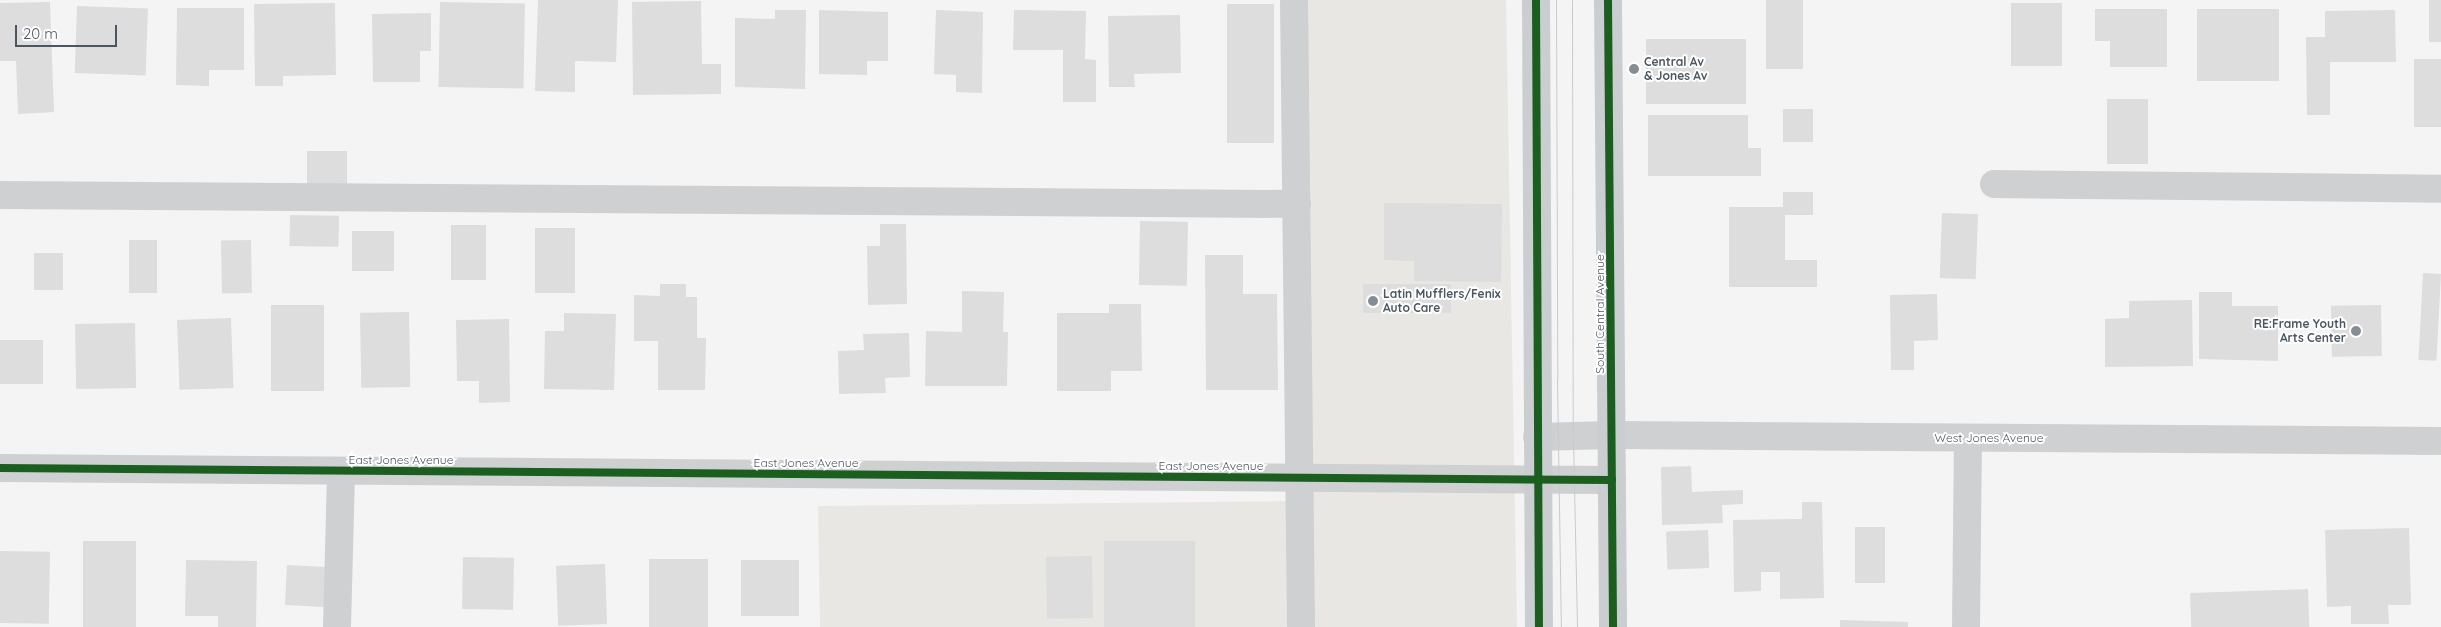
<!DOCTYPE html>
<style>
body{margin:0}
#map{position:relative;width:2441px;height:627px;overflow:hidden;background:#f4f4f4;font-family:Quicksand,sans-serif}
div>[style]{position:absolute}
[style*='--x']{left:calc(var(--x)*1px);top:calc(var(--y)*1px);width:calc(var(--w)*1px);rotate:calc(var(--a)*1deg)}
.commercial>*{inset:0;background:#e8e7e3}
.building>*{inset:0;background:#ddddde;transform-origin:0 0}
.minor>*{height:28px;margin:-14px;padding:0 14px;transform-origin:14px;border-radius:14px;background:#ced0d2}
.major>*{height:28px;margin:-14px;padding:0 14px;transform-origin:14px;border-radius:14px;background:#caced1}
.tram>*{height:1px;margin:-0.5px;padding:0 0.5px;transform-origin:0.5px;border-radius:0.5px;background:#c9cacc}
.cycleway>*{height:8px;margin:-4px;padding:0 4px;transform-origin:4px;border-radius:4px;background:#1b5e20}
.dots>*{width:14px;height:14px;translate:-50% -50%;box-sizing:border-box;border:2px solid #fff;border-radius:50%}
span{translate:-50% -50%;white-space:nowrap;text-align:center;line-height:1.15;-webkit-text-stroke:4px #fff;paint-order:stroke}
.poi-label{font-size:12px;color:#4a5661;font-weight:700}
.left{translate:0 -50%;text-align:left}
.right{translate:-100% -50%;text-align:right}
.street-label{font-size:12px;color:#4a5661}
.scale{position:absolute;left:15px;top:25px;width:102px;height:22px;box-sizing:border-box;border:2px solid #4a5661;border-top:0;padding-left:6px;font-size:15px;line-height:18px;white-space:nowrap;color:#4a5661;-webkit-text-stroke:4px #fff;paint-order:stroke}
</style>
<div id="map">
<div class="commercial">
<i style="clip-path:polygon(1281px 0,1506px 0,1517px 627px,820px 627px,818px 506px,1290px 501px)"></i>
</div>
<div class="building">
<i style="clip-path:polygon(538px 0,618px 0,616px 62px,575px 61px,575px 92px,535px 91px)"></i>
<i style="left:1766px;top:0;width:37px;height:69px"></i>
<i style="left:2429px;top:0;width:12px;height:42px"></i>
<i style="clip-path:polygon(701px 1px,702px 64px,721px 64px,721px 94px,633px 95px,632px 2px)"></i>
<i style="clip-path:polygon(50px 2px,54px 112px,18px 114px,16px 61px,0 61px,0 3px)"></i>
<i style="left:440px;top:2px;width:85px;height:85px;rotate:1deg"></i>
<i style="clip-path:polygon(335px 3px,336px 75px,283px 76px,283px 86px,255px 86px,254px 4px)"></i>
<i style="left:2011px;top:3px;width:51px;height:63px"></i>
<i style="left:1227px;top:4px;width:47px;height:139px"></i>
<i style="left:77px;top:6px;width:71px;height:67px;rotate:2deg"></i>
<i style="clip-path:polygon(177px 8px,244px 8px,244px 70px,209px 70px,209px 86px,176px 85px)"></i>
<i style="clip-path:polygon(2095px 9px,2167px 9px,2167px 67px,2110px 67px,2110px 41px,2095px 41px)"></i>
<i style="left:2197px;top:9px;width:82px;height:72px"></i>
<i style="clip-path:polygon(775px 10px,806px 10px,805px 89px,735px 87px,735px 18px,775px 19px)"></i>
<i style="clip-path:polygon(819px 10px,888px 12px,888px 61px,867px 61px,867px 75px,819px 74px)"></i>
<i style="clip-path:polygon(936px 10px,983px 12px,982px 93px,956px 92px,956px 75px,934px 74px)"></i>
<i style="clip-path:polygon(1014px 10px,1086px 11px,1085px 59px,1096px 60px,1096px 102px,1063px 102px,1063px 50px,1013px 50px)"></i>
<i style="clip-path:polygon(2395px 10px,2396px 62px,2330px 62px,2330px 115px,2307px 115px,2306px 37px,2325px 37px,2325px 11px)"></i>
<i style="clip-path:polygon(431px 13px,431px 51px,420px 51px,420px 82px,373px 82px,372px 14px)"></i>
<i style="clip-path:polygon(1180px 15px,1181px 73px,1134px 74px,1135px 87px,1109px 87px,1108px 16px)"></i>
<i style="left:1646px;top:39px;width:100px;height:65px"></i>
<i style="left:2414px;top:59px;width:27px;height:68px"></i>
<i style="left:2107px;top:99px;width:41px;height:65px"></i>
<i style="left:1783px;top:109px;width:30px;height:33px"></i>
<i style="clip-path:polygon(1648px 115px,1748px 115px,1748px 148px,1761px 148px,1761px 176px,1648px 176px)"></i>
<i style="left:307px;top:151px;width:40px;height:33px"></i>
<i style="clip-path:polygon(1783px 192px,1813px 192px,1813px 215px,1785px 215px,1785px 260px,1817px 260px,1817px 287px,1729px 287px,1729px 207px,1783px 207px)"></i>
<i style="clip-path:polygon(1384px 203px,1502px 204px,1501px 282px,1414px 281px,1414px 261px,1384px 260px)"></i>
<i style="left:1942px;top:213px;width:36px;height:65px;rotate:2deg"></i>
<i style="left:290px;top:215px;width:49px;height:31px;rotate:1deg"></i>
<i style="left:1140px;top:221px;width:48px;height:64px;rotate:1deg"></i>
<i style="clip-path:polygon(880px 224px,906px 224px,907px 304px,868px 305px,867px 246px,880px 246px)"></i>
<i style="left:451px;top:225px;width:35px;height:55px"></i>
<i style="left:535px;top:228px;width:40px;height:65px"></i>
<i style="left:352px;top:231px;width:42px;height:40px"></i>
<i style="left:129px;top:240px;width:28px;height:53px"></i>
<i style="left:251px;top:240px;width:53px;height:30px;rotate:89deg"></i>
<i style="left:63px;top:253px;width:37px;height:29px;rotate:90deg"></i>
<i style="clip-path:polygon(1205px 255px,1243px 255px,1243px 294px,1277px 294px,1278px 390px,1206px 390px)"></i>
<i style="left:2423px;top:273px;width:18px;height:87px;rotate:3deg"></i>
<i style="clip-path:polygon(660px 284px,686px 284px,686px 297px,697px 297px,697px 338px,706px 338px,705px 390px,658px 390px,658px 341px,634px 341px,634px 295px,660px 296px)"></i>
<i style="left:1451px;top:284px;width:29px;height:88px;rotate:90deg"></i>
<i style="clip-path:polygon(962px 291px,1004px 292px,1003px 332px,1008px 332px,1007px 386px,925px 386px,926px 331px,962px 332px)"></i>
<i style="clip-path:polygon(2199px 292px,2232px 292px,2232px 306px,2278px 306px,2278px 361px,2199px 359px)"></i>
<i style="clip-path:polygon(1937px 294px,1938px 340px,1914px 341px,1914px 370px,1891px 370px,1890px 295px)"></i>
<i style="clip-path:polygon(2192px 300px,2193px 366px,2105px 367px,2105px 319px,2129px 318px,2129px 301px)"></i>
<i style="clip-path:polygon(1109px 304px,1141px 304px,1142px 371px,1111px 371px,1111px 391px,1057px 391px,1057px 313px,1109px 313px)"></i>
<i style="left:271px;top:305px;width:53px;height:86px"></i>
<i style="left:2381px;top:305px;width:51px;height:50px;rotate:89deg"></i>
<i style="left:409px;top:312px;width:75px;height:49px;rotate:89deg"></i>
<i style="clip-path:polygon(564px 313px,616px 314px,614px 390px,544px 389px,545px 331px,564px 331px)"></i>
<i style="left:231px;top:318px;width:70px;height:54px;rotate:88deg"></i>
<i style="clip-path:polygon(509px 319px,510px 402px,479px 403px,479px 381px,457px 381px,456px 320px)"></i>
<i style="left:135px;top:323px;width:65px;height:60px;rotate:89deg"></i>
<i style="clip-path:polygon(909px 333px,910px 377px,885px 378px,886px 393px,839px 394px,838px 351px,864px 350px,863px 334px)"></i>
<i style="left:0;top:340px;width:43px;height:44px"></i>
<i style="clip-path:polygon(1691px 466px,1692px 492px,1743px 490px,1743px 504px,1722px 505px,1723px 523px,1662px 525px,1661px 467px)"></i>
<i style="clip-path:polygon(1802px 502px,1822px 502px,1824px 598px,1780px 599px,1780px 572px,1761px 572px,1761px 591px,1734px 592px,1733px 520px,1802px 519px)"></i>
<i style="left:1855px;top:527px;width:30px;height:56px"></i>
<i style="clip-path:polygon(2409px 528px,2411px 605px,2388px 605px,2389px 624px,2351px 624px,2351px 606px,2327px 607px,2325px 530px)"></i>
<i style="left:1708px;top:530px;width:38px;height:42px;rotate:88deg"></i>
<i style="left:83px;top:541px;width:53px;height:86px"></i>
<i style="left:1104px;top:541px;width:91px;height:86px"></i>
<i style="left:0;top:551px;width:50px;height:72px;rotate:1deg"></i>
<i style="left:1092px;top:556px;width:62px;height:46px;rotate:89deg"></i>
<i style="left:463px;top:557px;width:51px;height:52px;rotate:1deg"></i>
<i style="left:708px;top:559px;width:68px;height:59px;rotate:90deg"></i>
<i style="clip-path:polygon(186px 560px,257px 561px,256px 627px,218px 627px,218px 616px,185px 616px)"></i>
<i style="left:741px;top:560px;width:58px;height:56px"></i>
<i style="left:605px;top:564px;width:60px;height:49px;rotate:88deg"></i>
<i style="left:287px;top:565px;width:43px;height:40px;rotate:3deg"></i>
<i style="left:2308px;top:589px;width:38px;height:118px;rotate:88deg"></i>
<i style="clip-path:polygon(1840px 620px,1908px 622px,1908px 627px,1840px 627px)"></i>
</div>
<div class="minor">
<i style="--x:1294;--y:0;--w:627;--a:89.36"></i>
<i style="--x:1994;--y:184;--w:447;--a:0.6"></i>
<i style="--x:0;--y:195;--w:1297;--a:0.4"></i>
<i style="--x:1537;--y:437;--w:75;--a:-1.5"></i>
<i style="--x:1612;--y:435;--w:829;--a:0.41"></i>
<i style="--x:0;--y:468;--w:1612;--a:0.43"></i>
<i style="--x:337;--y:627;--w:156;--a:-88.5"></i>
<i style="--x:1966;--y:627;--w:189;--a:-89.4"></i>
</div>
<div class="major">
<i style="--x:1536;--y:0;--w:627;--a:89.73"></i>
<i style="--x:1608;--y:0;--w:627;--a:89.54"></i>
</div>
<div class="tram">
<i style="--x:1556;--y:0;--w:379;--a:89.8"></i>
<i style="--x:1557;--y:379;--w:248;--a:89.1"></i>
<i style="--x:1572;--y:0;--w:436;--a:89.9"></i>
<i style="--x:1573;--y:436;--w:191;--a:88.8"></i>
</div>
<div class="cycleway">
<i style="--x:1536;--y:0;--w:627;--a:89.73"></i>
<i style="--x:1608;--y:0;--w:627;--a:89.54"></i>
<i style="--x:0;--y:468;--w:1612;--a:0.43"></i>
</div>
<div class="dots">
<i style="left:1634px;top:69px;background:#868d94"></i>
<i style="left:1373px;top:301px;background:#868d94"></i>
<i style="left:2356px;top:331px;background:#868d94"></i>
</div>
<div class="poi-label">
<span class="left" style="left:1644px;top:69px">Central Av<br>&amp; Jones Av</span>
<span class="left" style="left:1383px;top:301px">Latin Mufflers/Fenix<br>Auto Care</span>
<span class="right" style="left:2346px;top:331px">RE:Frame Youth<br>Arts Center</span>
</div>
<div class="street-label">
<span style="left:1600px;top:314px;rotate:-90deg">South Central Avenue</span>
<span style="left:1989px;top:438px">West Jones Avenue</span>
<span style="left:401px;top:460px">East Jones Avenue</span>
<span style="left:806px;top:463px">East Jones Avenue</span>
<span style="left:1211px;top:466px">East Jones Avenue</span>
</div>
<div class="scale">20 m</div>
</div>
